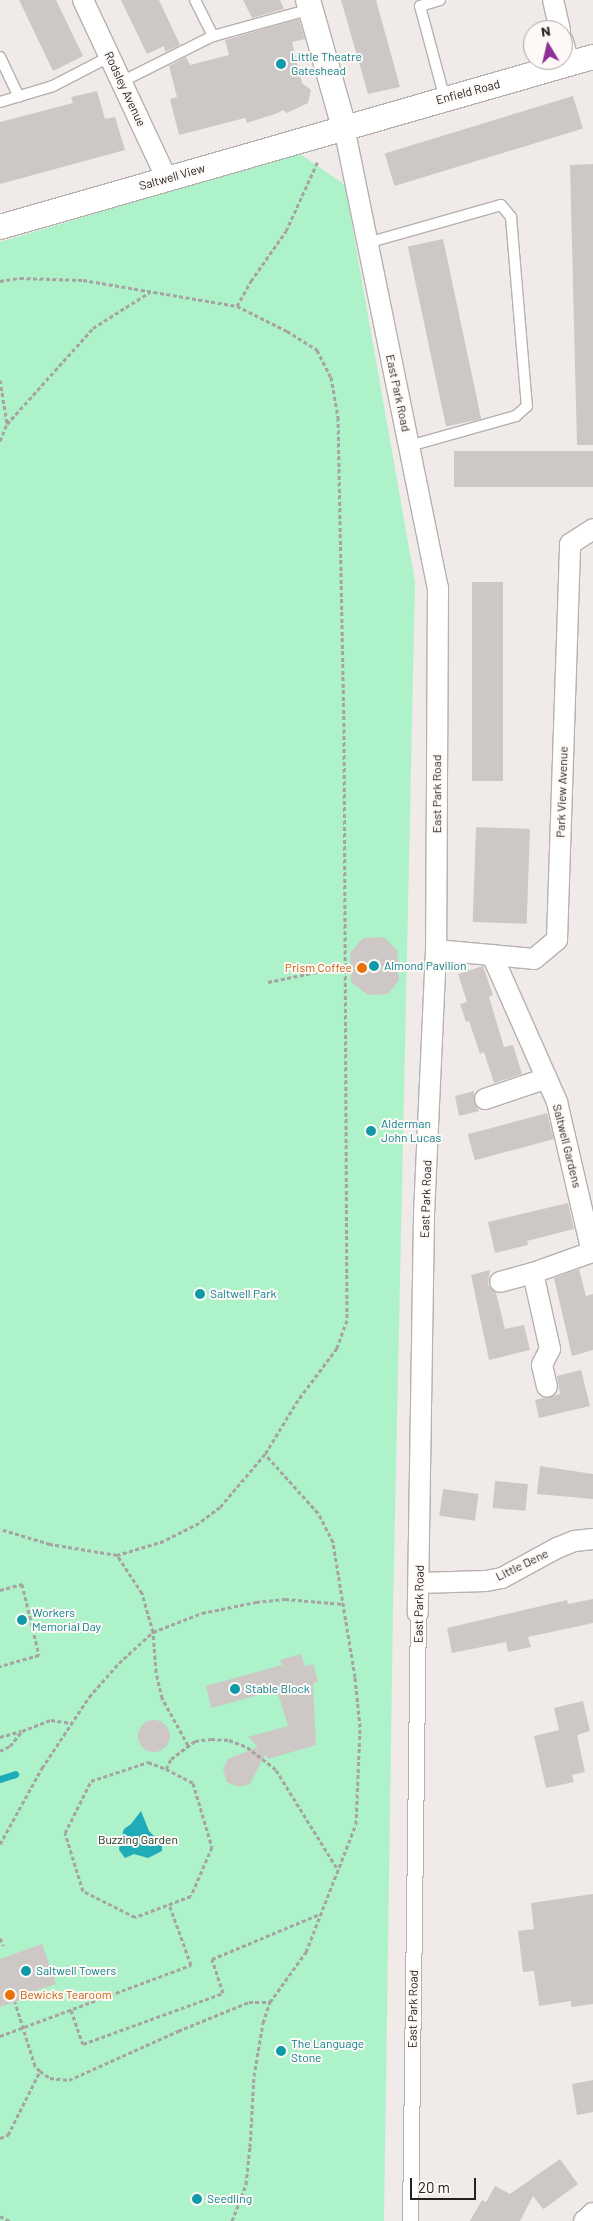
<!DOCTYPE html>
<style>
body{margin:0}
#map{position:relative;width:593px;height:2221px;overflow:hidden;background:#f0ebe9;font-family:Barlow,sans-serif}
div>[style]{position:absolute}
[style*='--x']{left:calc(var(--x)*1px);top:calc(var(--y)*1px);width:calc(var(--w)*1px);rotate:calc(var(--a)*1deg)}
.green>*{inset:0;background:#adf2c9}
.water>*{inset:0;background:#1dacb8}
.stream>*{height:7px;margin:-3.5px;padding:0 3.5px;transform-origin:3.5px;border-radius:3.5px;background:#1dacb8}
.building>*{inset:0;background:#cdc8c6;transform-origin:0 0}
.round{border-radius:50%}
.path>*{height:3px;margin-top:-1.5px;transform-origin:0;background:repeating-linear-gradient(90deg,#a7a3a2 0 4px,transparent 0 6.5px)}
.roads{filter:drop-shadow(1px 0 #b6b1af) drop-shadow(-1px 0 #b6b1af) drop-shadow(0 1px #b6b1af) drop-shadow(0 -1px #b6b1af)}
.service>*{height:10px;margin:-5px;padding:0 5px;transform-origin:5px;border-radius:5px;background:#fff}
.pedestrian>*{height:15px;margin:-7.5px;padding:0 7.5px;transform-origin:7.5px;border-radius:7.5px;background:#fff}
.minor>*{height:20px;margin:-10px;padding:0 10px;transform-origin:10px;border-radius:10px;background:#fff}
.tertiary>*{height:24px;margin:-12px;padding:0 12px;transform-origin:12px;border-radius:12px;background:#fff}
.dots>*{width:14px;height:14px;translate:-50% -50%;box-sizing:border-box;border:2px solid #fef9f6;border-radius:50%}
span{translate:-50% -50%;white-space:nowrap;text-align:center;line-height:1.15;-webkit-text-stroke:4px #fef9f6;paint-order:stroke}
.culture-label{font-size:12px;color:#0d838f}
.left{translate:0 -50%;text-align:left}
.street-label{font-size:12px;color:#252322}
.food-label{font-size:12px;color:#c56008}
.right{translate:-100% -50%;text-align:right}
.park-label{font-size:12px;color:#0f3622}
.north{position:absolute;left:523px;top:20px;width:50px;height:50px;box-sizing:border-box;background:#fef9f6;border:1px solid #a7a3a1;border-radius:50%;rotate:351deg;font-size:14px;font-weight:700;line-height:20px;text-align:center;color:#252322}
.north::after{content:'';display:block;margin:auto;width:18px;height:22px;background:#8f2e96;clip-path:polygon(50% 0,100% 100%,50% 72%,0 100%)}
.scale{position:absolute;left:410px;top:2178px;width:66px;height:22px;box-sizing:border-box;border:2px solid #252322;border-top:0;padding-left:6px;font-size:15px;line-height:18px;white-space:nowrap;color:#252322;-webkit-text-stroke:4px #fef9f6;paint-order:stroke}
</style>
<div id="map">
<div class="green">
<i style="clip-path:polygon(299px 153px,345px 185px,415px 582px,393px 1607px,384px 2221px,0 2221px,0 242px)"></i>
</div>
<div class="water">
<i style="clip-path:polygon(141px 1811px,149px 1831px,162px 1844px,162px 1851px,148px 1858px,134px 1854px,125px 1858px,119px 1850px,120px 1841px,124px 1829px,131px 1824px)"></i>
</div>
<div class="stream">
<i style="--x:0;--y:1779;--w:16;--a:-18"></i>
</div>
<div class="building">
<i style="clip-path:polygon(19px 0,56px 0,83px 56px,53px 71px)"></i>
<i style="clip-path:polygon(121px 0,159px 0,180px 45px,165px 52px,164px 46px,147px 54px)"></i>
<i style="clip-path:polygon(243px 0,280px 0,284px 9px,252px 18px)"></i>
<i style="clip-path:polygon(341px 0,376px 0,400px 87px,368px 94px)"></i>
<i style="clip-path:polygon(299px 19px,305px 39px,292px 42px,302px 83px,311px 90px,308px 103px,287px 113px,283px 110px,278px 113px,247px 123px,245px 118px,179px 135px,170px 99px,177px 97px,169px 66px,186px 57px,190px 65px,229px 55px,225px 40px)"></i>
<i style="clip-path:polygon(97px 91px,105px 119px,115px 117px,125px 150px,0 184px,0 122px,73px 103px,71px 97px)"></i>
<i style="left:573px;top:96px;width:34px;height:197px;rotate:73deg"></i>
<i style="clip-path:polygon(593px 164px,593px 445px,577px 445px,570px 165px)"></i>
<i style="left:443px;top:239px;width:184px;height:36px;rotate:78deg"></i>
<i style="left:593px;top:451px;width:36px;height:139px;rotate:90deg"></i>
<i style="left:472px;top:582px;width:31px;height:199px"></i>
<i style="left:476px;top:827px;width:54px;height:95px;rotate:2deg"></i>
<i style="clip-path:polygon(384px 937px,397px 950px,399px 980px,388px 994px,368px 995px,351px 982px,350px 953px,363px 938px)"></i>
<i style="clip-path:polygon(483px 966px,493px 995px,489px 997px,504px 1047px,513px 1045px,522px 1074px,494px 1083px,484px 1052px,480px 1054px,469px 1021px,466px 1022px,460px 1004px,467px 1002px,458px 974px)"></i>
<i style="clip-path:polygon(474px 1091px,474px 1102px,479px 1111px,459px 1116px,455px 1096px)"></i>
<i style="left:547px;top:1113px;width:27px;height:82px;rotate:75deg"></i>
<i style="clip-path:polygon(568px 1203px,574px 1229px,527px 1241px,528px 1245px,495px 1253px,488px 1222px)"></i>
<i style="clip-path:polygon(579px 1269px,586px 1296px,593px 1294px,593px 1350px,572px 1356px,554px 1278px)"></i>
<i style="clip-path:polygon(490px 1270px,488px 1285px,496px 1293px,505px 1329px,524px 1325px,530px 1350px,489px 1360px,471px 1275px)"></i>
<i style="clip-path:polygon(581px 1370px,590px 1406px,539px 1418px,535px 1400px,560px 1394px,557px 1376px)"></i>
<i style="clip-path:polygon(540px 1466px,593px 1474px,593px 1499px,537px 1494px)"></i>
<i style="left:495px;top:1481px;width:33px;height:27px;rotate:5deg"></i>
<i style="left:443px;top:1489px;width:36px;height:27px;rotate:8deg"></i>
<i style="clip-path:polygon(593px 1599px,593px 1623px,528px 1637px,531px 1647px,508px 1652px,506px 1642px,452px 1653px,447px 1628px,567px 1600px,568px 1604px)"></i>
<i style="clip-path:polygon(301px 1654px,305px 1666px,313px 1664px,318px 1682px,313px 1684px,316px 1745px,268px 1759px,265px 1755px,250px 1784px,238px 1787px,227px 1782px,223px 1769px,228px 1759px,258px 1747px,248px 1737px,288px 1726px,277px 1690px,211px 1708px,206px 1686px,282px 1665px,280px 1660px)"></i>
<i style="clip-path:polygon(583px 1701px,590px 1731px,577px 1735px,585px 1772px,572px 1775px,574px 1782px,546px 1788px,534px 1736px,559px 1730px,554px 1708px)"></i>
<i class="round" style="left:138px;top:1720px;width:32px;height:32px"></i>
<i style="clip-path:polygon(593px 1894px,593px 2004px,571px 2007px,571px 2001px,539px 2006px,534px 1971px,523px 1972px,518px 1931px,534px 1929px,531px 1903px)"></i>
<i style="clip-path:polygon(42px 1944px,56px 1984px,37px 1990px,38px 1994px,0 2007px,0 1959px)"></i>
<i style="clip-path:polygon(593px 2080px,593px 2112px,577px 2115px,572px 2084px)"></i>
<i style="clip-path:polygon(560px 2159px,578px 2184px,545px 2208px,543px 2209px,533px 2196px,520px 2221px,470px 2221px,482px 2200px,486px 2202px,495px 2186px,510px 2194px)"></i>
</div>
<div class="path">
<i style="--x:0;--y:281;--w:20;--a:-9"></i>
<i style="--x:20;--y:278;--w:63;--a:1.8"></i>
<i style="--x:83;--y:280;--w:156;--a:9.6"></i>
<i style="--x:237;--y:306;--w:56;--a:26.6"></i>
<i style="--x:287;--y:331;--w:36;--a:32"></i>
<i style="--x:317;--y:350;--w:30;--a:63"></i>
<i style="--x:331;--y:377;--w:41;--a:80.1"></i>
<i style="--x:338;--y:417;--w:312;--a:88.9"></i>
<i style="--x:344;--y:729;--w:591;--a:89.71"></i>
<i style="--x:347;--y:1320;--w:30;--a:110"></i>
<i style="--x:337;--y:1348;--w:65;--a:126.9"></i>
<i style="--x:298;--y:1400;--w:63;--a:121.4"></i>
<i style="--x:265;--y:1454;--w:70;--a:130.3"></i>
<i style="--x:220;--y:1507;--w:26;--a:143"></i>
<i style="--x:199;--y:1523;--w:39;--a:153"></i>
<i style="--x:164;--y:1541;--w:49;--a:163.4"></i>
<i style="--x:117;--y:1555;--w:68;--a:-170.7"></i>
<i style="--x:50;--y:1544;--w:52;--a:-163.3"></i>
<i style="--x:237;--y:306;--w:29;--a:-61"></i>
<i style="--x:251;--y:281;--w:61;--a:-55"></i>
<i style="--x:286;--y:231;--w:77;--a:-65.4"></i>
<i style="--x:0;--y:380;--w:44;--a:80.8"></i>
<i style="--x:0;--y:441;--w:18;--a:-68"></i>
<i style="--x:7;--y:424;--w:129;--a:-48.1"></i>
<i style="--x:93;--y:328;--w:67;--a:-32.3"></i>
<i style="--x:268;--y:982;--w:79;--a:-11.7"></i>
<i style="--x:0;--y:1590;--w:23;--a:-15"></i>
<i style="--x:22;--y:1584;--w:73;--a:76.5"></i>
<i style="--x:39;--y:1655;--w:41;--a:164.2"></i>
<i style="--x:0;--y:1737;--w:22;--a:-16"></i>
<i style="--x:188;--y:1745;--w:54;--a:-119"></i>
<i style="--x:162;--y:1698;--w:27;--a:-103"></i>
<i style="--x:156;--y:1672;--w:40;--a:-94.3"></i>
<i style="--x:153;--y:1632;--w:53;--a:-21.2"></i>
<i style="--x:202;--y:1613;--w:55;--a:-11.5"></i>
<i style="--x:256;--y:1602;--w:29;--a:-6"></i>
<i style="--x:285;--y:1599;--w:59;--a:4.8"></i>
<i style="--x:0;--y:1751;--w:11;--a:-27"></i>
<i style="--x:10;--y:1746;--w:19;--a:-51"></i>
<i style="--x:22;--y:1731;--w:31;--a:-21"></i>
<i style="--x:51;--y:1720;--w:21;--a:8"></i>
<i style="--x:148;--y:1762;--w:19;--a:21"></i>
<i style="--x:166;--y:1769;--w:30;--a:27"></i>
<i style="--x:193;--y:1783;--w:67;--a:73.5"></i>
<i style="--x:212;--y:1847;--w:53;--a:113.2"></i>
<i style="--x:191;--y:1896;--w:60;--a:159.4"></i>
<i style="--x:135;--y:1917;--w:58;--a:-153.4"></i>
<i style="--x:83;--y:1891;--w:61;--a:-107.2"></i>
<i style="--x:65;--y:1833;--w:58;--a:-63.4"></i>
<i style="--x:91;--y:1781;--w:60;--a:-18.4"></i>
<i style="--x:166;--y:1769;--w:11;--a:-63"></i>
<i style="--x:171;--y:1759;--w:30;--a:-37"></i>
<i style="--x:195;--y:1741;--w:16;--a:-7"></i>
<i style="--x:211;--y:1739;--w:18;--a:3"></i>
<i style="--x:229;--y:1740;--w:19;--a:21"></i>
<i style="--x:247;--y:1747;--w:37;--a:38"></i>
<i style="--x:276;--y:1770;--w:118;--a:58.2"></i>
<i style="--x:0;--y:1844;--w:87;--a:-61.1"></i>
<i style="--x:42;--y:1768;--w:85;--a:-56.5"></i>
<i style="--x:89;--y:1697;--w:45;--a:-48.6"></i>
<i style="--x:119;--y:1663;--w:46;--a:-42.4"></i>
<i style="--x:153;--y:1632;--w:41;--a:-105.8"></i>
<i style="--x:142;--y:1593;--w:45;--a:-123.3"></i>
<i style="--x:0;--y:1938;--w:8;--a:67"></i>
<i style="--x:71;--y:2010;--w:36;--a:71"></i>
<i style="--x:83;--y:2044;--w:149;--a:-20"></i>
<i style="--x:223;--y:1993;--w:36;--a:-108"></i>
<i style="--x:212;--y:1959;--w:119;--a:-22.7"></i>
<i style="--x:0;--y:2036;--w:204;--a:-20.4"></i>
<i style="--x:191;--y:1965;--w:65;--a:-109.8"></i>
<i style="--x:40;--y:2071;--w:12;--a:35"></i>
<i style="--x:50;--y:2078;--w:19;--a:6"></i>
<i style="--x:69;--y:2080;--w:120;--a:-24.2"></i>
<i style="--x:178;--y:2031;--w:77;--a:-22.2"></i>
<i style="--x:249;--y:2002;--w:21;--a:0"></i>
<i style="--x:0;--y:2138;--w:9;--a:-21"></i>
<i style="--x:8;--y:2135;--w:72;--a:-63.4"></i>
<i style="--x:40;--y:2071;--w:7;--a:-135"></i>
<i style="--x:35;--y:2066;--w:67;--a:-107.4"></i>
<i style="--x:0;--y:2216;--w:11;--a:27"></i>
<i style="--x:232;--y:2221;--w:40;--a:-69"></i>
<i style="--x:246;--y:2184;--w:37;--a:-84"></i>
<i style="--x:250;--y:2147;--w:71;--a:-86.8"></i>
<i style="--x:254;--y:2076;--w:54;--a:-80.4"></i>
<i style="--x:263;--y:2023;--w:22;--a:-72"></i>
<i style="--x:270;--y:2002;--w:62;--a:-54.2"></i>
<i style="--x:306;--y:1952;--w:137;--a:-68.7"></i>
<i style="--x:356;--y:1824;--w:97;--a:-87.6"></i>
<i style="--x:360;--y:1727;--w:50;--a:-95.7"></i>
<i style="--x:355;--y:1677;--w:137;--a:-99.3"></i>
<i style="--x:333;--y:1542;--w:33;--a:-117"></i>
<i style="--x:318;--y:1513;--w:79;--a:-131.9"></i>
</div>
<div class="roads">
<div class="service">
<i style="--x:195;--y:0;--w:40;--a:63.4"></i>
<i style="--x:440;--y:0;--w:21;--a:163"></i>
<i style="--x:420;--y:6;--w:96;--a:75"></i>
<i style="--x:0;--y:57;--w:44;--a:64.6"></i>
<i style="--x:121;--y:82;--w:103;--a:-26.6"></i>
<i style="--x:213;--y:36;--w:102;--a:-15.4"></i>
<i style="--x:0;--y:102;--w:55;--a:-16.8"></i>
<i style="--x:53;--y:86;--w:63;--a:-27.4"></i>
<i style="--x:367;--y:243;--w:139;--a:-15.8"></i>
<i style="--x:501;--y:205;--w:16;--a:50"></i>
<i style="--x:511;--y:217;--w:190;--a:85.2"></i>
<i style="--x:527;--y:406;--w:15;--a:138"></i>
<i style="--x:516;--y:416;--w:111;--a:164.3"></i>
</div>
<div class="pedestrian">
<i style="--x:410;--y:2221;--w:608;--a:-89.25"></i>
</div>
<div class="minor">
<i style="--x:83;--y:0;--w:198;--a:64.9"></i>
<i style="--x:553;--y:0;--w:31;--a:77"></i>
<i style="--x:563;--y:41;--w:24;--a:75"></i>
<i style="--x:344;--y:127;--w:470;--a:78.5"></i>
<i style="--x:438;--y:587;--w:363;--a:90.3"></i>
<i style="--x:436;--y:950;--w:266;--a:92.6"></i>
<i style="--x:424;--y:1216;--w:397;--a:90.9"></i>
<i style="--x:436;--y:950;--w:98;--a:5.2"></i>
<i style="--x:534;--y:959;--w:30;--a:-40"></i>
<i style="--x:557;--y:940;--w:396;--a:-88.1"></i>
<i style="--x:570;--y:544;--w:27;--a:-33"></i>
<i style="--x:492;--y:955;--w:161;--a:66.1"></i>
<i style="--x:557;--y:1102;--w:154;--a:76.9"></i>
<i style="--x:592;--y:1252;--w:63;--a:160.4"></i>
<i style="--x:533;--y:1273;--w:34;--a:165"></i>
<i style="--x:485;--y:1099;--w:65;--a:-18.7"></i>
<i style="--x:533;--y:1273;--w:78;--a:77.4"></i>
<i style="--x:550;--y:1349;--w:18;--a:117"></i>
<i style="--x:542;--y:1365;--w:22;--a:77"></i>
<i style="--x:419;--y:1583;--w:67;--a:-1.7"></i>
<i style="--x:486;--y:1581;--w:16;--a:-11"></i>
<i style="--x:502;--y:1578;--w:63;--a:-28.6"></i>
<i style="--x:557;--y:1548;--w:18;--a:-22"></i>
<i style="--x:574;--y:1541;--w:19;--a:-6"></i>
<i style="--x:584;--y:2221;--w:12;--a:-42"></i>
</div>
<div class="tertiary">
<i style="--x:308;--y:0;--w:132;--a:74.2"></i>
<i style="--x:0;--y:227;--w:617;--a:-16"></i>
</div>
</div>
<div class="dots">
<i style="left:281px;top:64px;background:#0f9aa8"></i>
<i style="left:374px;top:966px;background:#0f9aa8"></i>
<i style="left:362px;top:968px;background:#e8710a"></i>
<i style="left:371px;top:1131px;background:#0f9aa8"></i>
<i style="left:200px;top:1294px;background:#0f9aa8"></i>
<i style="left:22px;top:1620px;background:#0f9aa8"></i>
<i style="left:235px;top:1689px;background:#0f9aa8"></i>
<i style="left:26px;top:1971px;background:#0f9aa8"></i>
<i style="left:10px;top:1995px;background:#e8710a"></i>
<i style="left:281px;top:2051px;background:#0f9aa8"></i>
<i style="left:197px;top:2199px;background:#0f9aa8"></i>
</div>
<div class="culture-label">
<span class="left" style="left:291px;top:64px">Little Theatre<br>Gateshead</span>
<span class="left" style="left:384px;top:966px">Almond Pavilion</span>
<span class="left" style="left:381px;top:1131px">Alderman<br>John Lucas</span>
<span class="left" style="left:210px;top:1294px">Saltwell Park</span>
<span class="left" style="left:32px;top:1620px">Workers<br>Memorial Day</span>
<span class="left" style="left:245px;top:1689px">Stable Block</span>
<span class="left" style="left:36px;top:1971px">Saltwell Towers</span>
<span class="left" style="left:291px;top:2051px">The Language<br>Stone</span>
<span class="left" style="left:207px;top:2199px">Seedling</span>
</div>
<div class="street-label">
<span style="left:125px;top:89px;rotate:65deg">Rodsley Avenue</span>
<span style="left:468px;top:92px;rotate:-15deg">Enfield Road</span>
<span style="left:172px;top:177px;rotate:-16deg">Saltwell View</span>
<span style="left:398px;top:393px;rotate:78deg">East Park Road</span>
<span style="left:562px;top:792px;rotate:-88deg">Park View Avenue</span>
<span style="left:437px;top:794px;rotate:-90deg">East Park Road</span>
<span style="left:567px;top:1146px;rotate:76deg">Saltwell Gardens</span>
<span style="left:426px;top:1199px;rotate:-88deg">East Park Road</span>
<span style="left:522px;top:1565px;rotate:-26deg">Little Dene</span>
<span style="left:419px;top:1604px;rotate:-89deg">East Park Road</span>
<span style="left:413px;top:2009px;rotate:-89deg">East Park Road</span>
</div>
<div class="food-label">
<span class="right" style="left:352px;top:968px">Prism Coffee</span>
<span class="left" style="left:20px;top:1995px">Bewicks Tearoom</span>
</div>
<div class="park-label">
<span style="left:138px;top:1840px">Buzzing Garden</span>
</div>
<div class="north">N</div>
<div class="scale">20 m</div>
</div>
